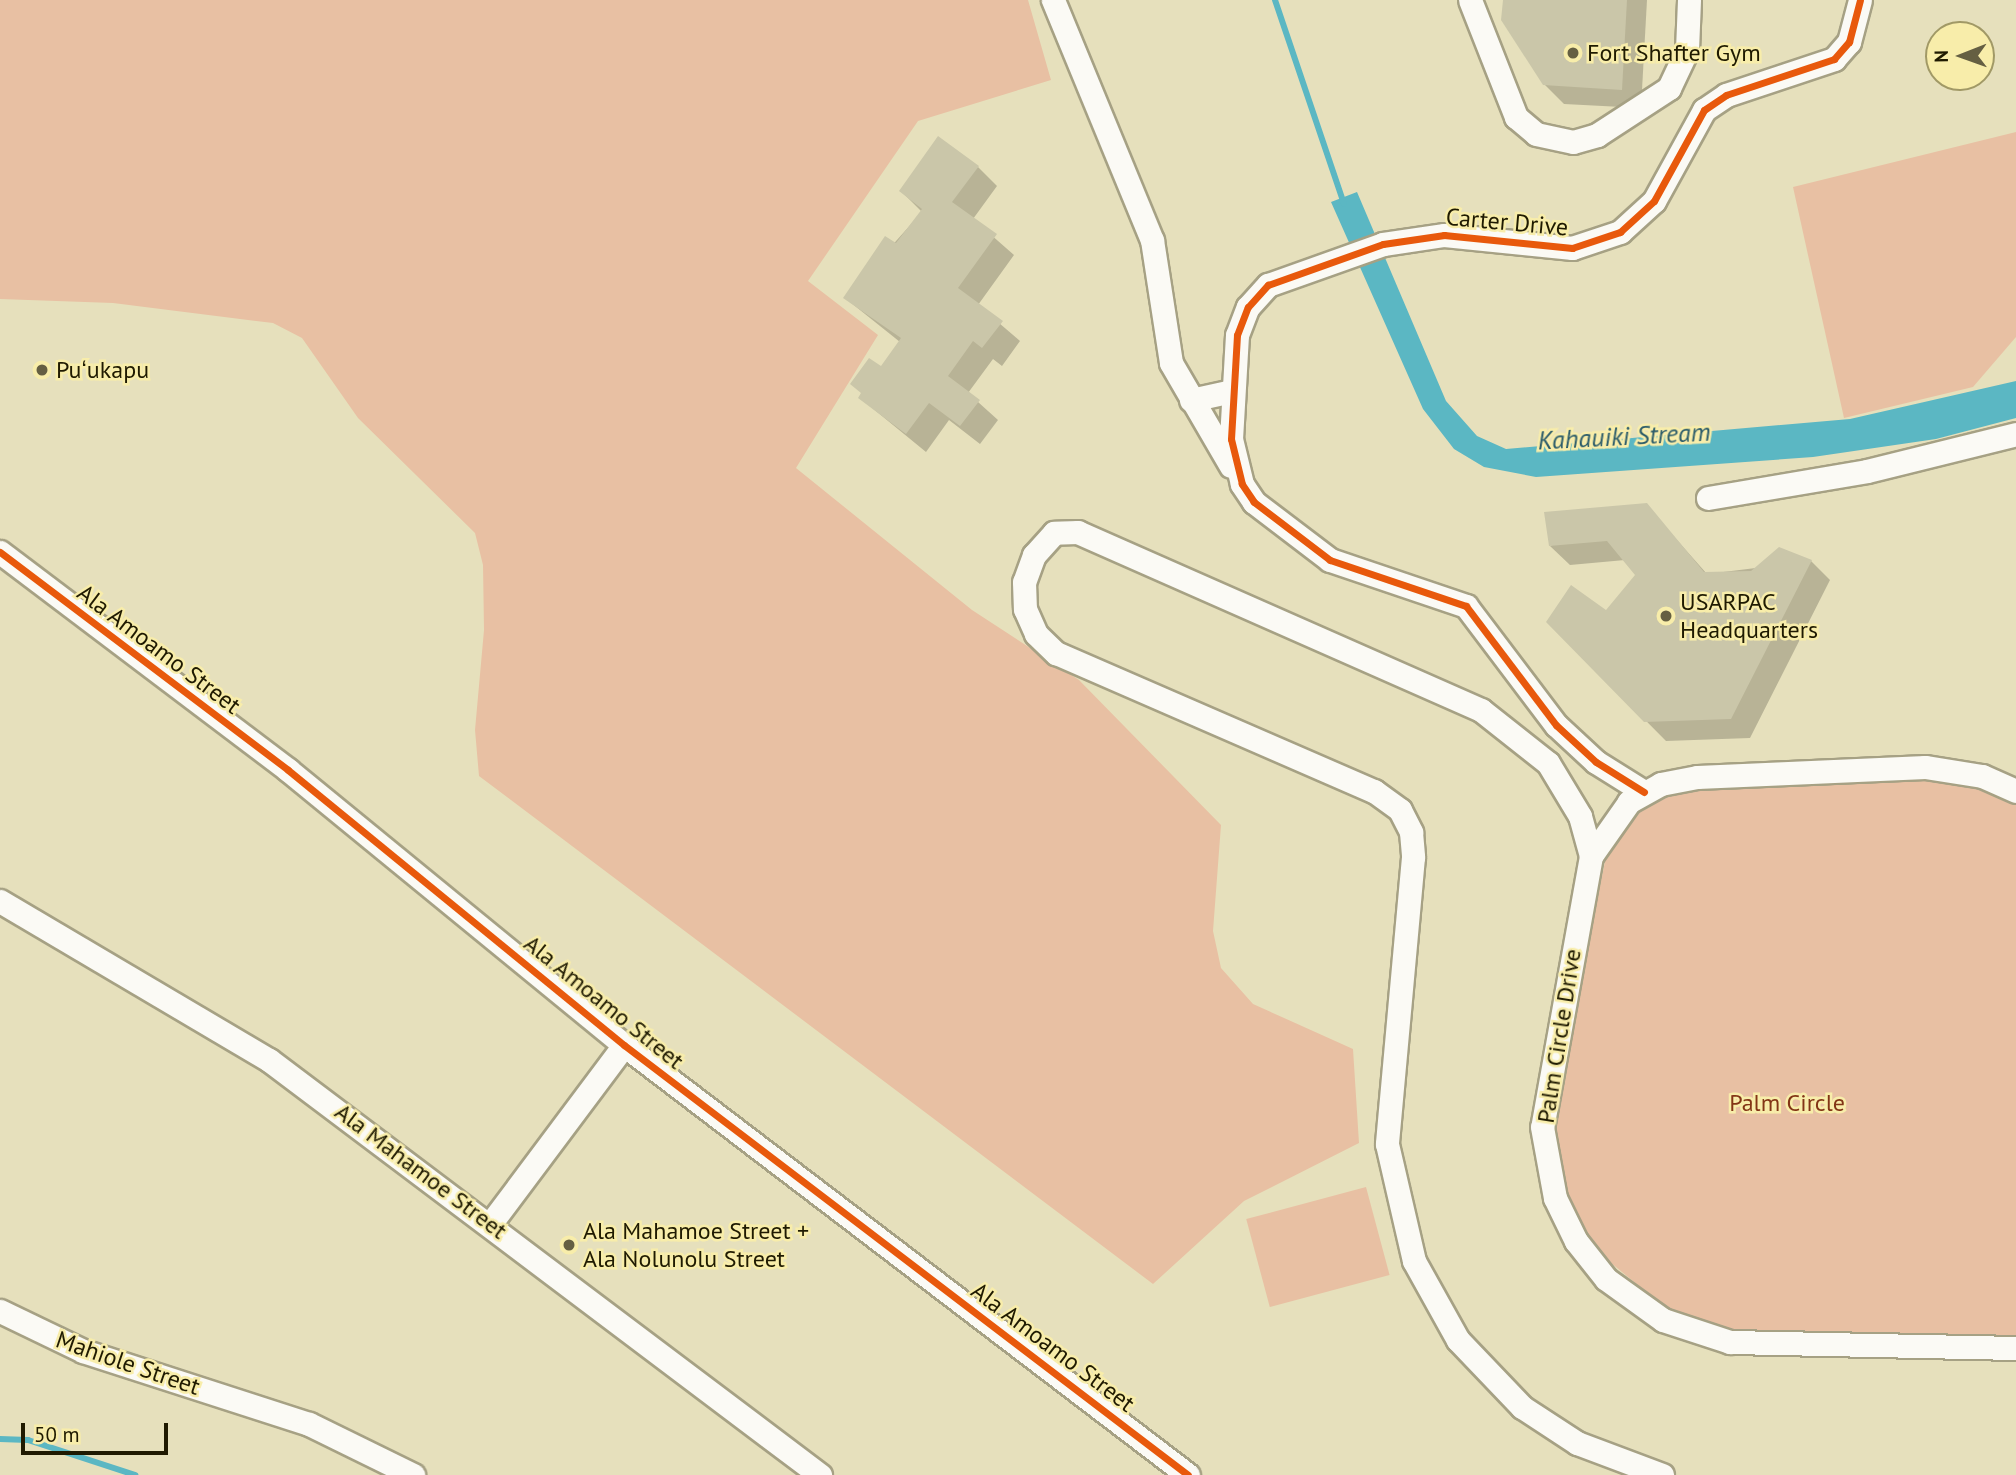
<!DOCTYPE html>
<meta charset="utf-8">
<style>
body{margin:0}
#map{position:relative;width:2016px;height:1475px;overflow:hidden;background:#e6e0bc;font-family:"PT Sans",sans-serif}
div>[style]{position:absolute}
[style*='--x']{left:calc(var(--x)*1px);top:calc(var(--y)*1px);width:calc(var(--w)*1px);rotate:calc(var(--a)*1deg)}
.green>*{inset:0;background:#e8c0a3;transform-origin:0 0}
.water>*{inset:0;background:#5bb7c3}
.shadow>*{inset:0;background:#0003}
.stream>*{height:6px;margin:-3px;padding:0 3px;transform-origin:3px;border-radius:3px;background:#5bb7c3}
.building>*{inset:0;background:#cac6a9}
.roads{filter:drop-shadow(2px 0 #a6a184) drop-shadow(-2px 0 #a6a184) drop-shadow(0 2px #a6a184) drop-shadow(0 -2px #a6a184)}
.minor>*{height:23px;margin:-11.5px;padding:0 11.5px;transform-origin:11.5px;border-radius:11.5px;background:#fbfaf5}
.cycleway>*{height:7px;margin:-3.5px;padding:0 3.5px;transform-origin:3.5px;border-radius:3.5px;background:#e8590c}
.dots>*{width:19px;height:19px;translate:-50% -50%;box-sizing:border-box;border:4px solid #f8edaa;border-radius:50%}
span{translate:-50% -50%;white-space:nowrap;text-align:center;line-height:1.15;-webkit-text-stroke:5px #f8edaa;paint-order:stroke}
.poi-label{font-size:24px;color:#1f1a01}
.left{translate:0 -50%;text-align:left}
.street-label{font-size:24px;color:#1f1a01}
.park-label{font-size:24px;color:#833516}
.water-label{font-size:26px;color:#295a69;font-style:italic}
.north{position:absolute;left:1925px;top:21px;width:70px;height:70px;box-sizing:border-box;background:#f8edaa;border:2px solid #a19966;border-radius:50%;rotate:269deg;font-size:19px;font-weight:700;line-height:28px;text-align:center;color:#1f1a01}
.north::after{content:'';display:block;margin:auto;width:24px;height:32px;background:#655f42;clip-path:polygon(50% 0,100% 100%,50% 72%,0 100%)}
.scale{position:absolute;left:21px;top:1423px;width:147px;height:32px;box-sizing:border-box;border:4px solid #1f1a01;border-top:0;padding-left:9px;font-size:21px;line-height:24px;white-space:nowrap;color:#1f1a01;-webkit-text-stroke:5px #f8edaa;paint-order:stroke}
</style>
<div id="map">
<div class="green">
<i style="clip-path:polygon(0 0,1028px 0,1051px 80px,918px 121px,808px 281px,878px 335px,796px 468px,972px 610px,1079px 680px,1221px 825px,1213px 931px,1221px 968px,1253px 1004px,1353px 1049px,1359px 1143px,1244px 1201px,1153px 1284px,479px 776px,475px 730px,484px 630px,483px 565px,475px 533px,358px 418px,302px 338px,273px 323px,113px 303px,0 299px)"></i>
<i style="clip-path:polygon(2016px 132px,2016px 337px,1973px 387px,1844px 418px,1793px 187px)"></i>
<i style="clip-path:polygon(1925px 779px,1978px 787px,2016px 804px,2016px 1336px,1732px 1330px,1668px 1310px,1599px 1253px,1566px 1194px,1556px 1150px,1555px 1104px,1608px 847px,1636px 812px,1681px 791px)"></i>
<i style="left:1366px;top:1187px;width:91px;height:124px;rotate:75deg"></i>
</div>
<div class="water">
<i style="clip-path:polygon(1357px 192px,1446px 401px,1477px 436px,1506px 449px,1850px 419px,2016px 381px,2016px 418px,1936px 439px,1813px 457px,1536px 477px,1484px 467px,1454px 449px,1423px 409px,1331px 202px)"></i>
</div>
<div class="shadow">
<i style="clip-path:polygon(1504px 0,1647px 0,1641px 108px,1564px 104px,1544px 84px)"></i>
<i style="clip-path:polygon(978px 167px,997px 186px,973px 219px,1014px 255px,978px 305px,1020px 341px,1002px 366px,993px 359px,968px 393px,998px 420px,980px 444px,949px 420px,926px 452px,860px 398px,900px 342px,845px 298px,922px 212px,901px 191px)"></i>
<i style="clip-path:polygon(1646px 505px,1707px 574px,1811px 561px,1830px 580px,1750px 738px,1666px 741px,1548px 622px,1606px 613px,1637px 575px,1625px 560px,1570px 565px,1550px 546px)"></i>
</div>
<div class="stream">
<i style="--x:1275;--y:0;--w:215;--a:71.3"></i>
<i style="--x:0;--y:1439;--w:28;--a:2"></i>
<i style="--x:28;--y:1440;--w:113;--a:18.1"></i>
</div>
<div class="building">
<i style="clip-path:polygon(1503px 0,1627px 0,1622px 90px,1543px 85px,1501px 20px)"></i>
<i style="clip-path:polygon(938px 136px,979px 166px,952px 202px,997px 234px,958px 288px,1003px 321px,982px 348px,973px 341px,948px 376px,980px 400px,960px 426px,929px 403px,906px 434px,858px 398px,861px 393px,850px 384px,869px 358px,881px 366px,901px 338px,843px 298px,885px 236px,896px 243px,922px 209px,899px 191px)"></i>
<i style="clip-path:polygon(1647px 503px,1704px 572px,1751px 571px,1779px 547px,1812px 560px,1731px 719px,1644px 722px,1546px 622px,1571px 585px,1606px 610px,1635px 575px,1607px 541px,1549px 546px,1544px 512px)"></i>
</div>
<div class="roads">
<div class="minor">
<i style="--x:1053;--y:0;--w:260;--a:67.6"></i>
<i style="--x:1152;--y:240;--w:124;--a:81.2"></i>
<i style="--x:1171;--y:363;--w:119;--a:59.8"></i>
<i style="--x:1470;--y:0;--w:126;--a:68.5"></i>
<i style="--x:1516;--y:117;--w:26;--a:40"></i>
<i style="--x:1536;--y:134;--w:38;--a:12"></i>
<i style="--x:1573;--y:142;--w:25;--a:-16"></i>
<i style="--x:1597;--y:135;--w:86;--a:-33.1"></i>
<i style="--x:1669;--y:88;--w:42;--a:-64.7"></i>
<i style="--x:1687;--y:50;--w:50;--a:-87.7"></i>
<i style="--x:1191;--y:400;--w:42;--a:-12.4"></i>
<i style="--x:1708;--y:498;--w:161;--a:-9.6"></i>
<i style="--x:1867;--y:471;--w:154;--a:-13.9"></i>
<i style="--x:0;--y:552;--w:361;--a:37.1"></i>
<i style="--x:288;--y:770;--w:434;--a:39.3"></i>
<i style="--x:624;--y:1045;--w:709;--a:37.32"></i>
<i style="--x:2016;--y:791;--w:37;--a:-156"></i>
<i style="--x:1982;--y:776;--w:58;--a:-171"></i>
<i style="--x:1925;--y:767;--w:228;--a:177.5"></i>
<i style="--x:1697;--y:777;--w:37;--a:169"></i>
<i style="--x:1661;--y:784;--w:37;--a:151"></i>
<i style="--x:1629;--y:802;--w:66;--a:125.1"></i>
<i style="--x:1591;--y:856;--w:275;--a:100.2"></i>
<i style="--x:1542;--y:1127;--w:72;--a:79.6"></i>
<i style="--x:1555;--y:1198;--w:48;--a:64"></i>
<i style="--x:1576;--y:1241;--w:48;--a:51.7"></i>
<i style="--x:1606;--y:1279;--w:70;--a:35.7"></i>
<i style="--x:1663;--y:1320;--w:71;--a:18.2"></i>
<i style="--x:1730;--y:1342;--w:286;--a:1.2"></i>
<i style="--x:1644;--y:792;--w:57;--a:-148"></i>
<i style="--x:1596;--y:762;--w:54;--a:-137.2"></i>
<i style="--x:1556;--y:725;--w:149;--a:-127.1"></i>
<i style="--x:1466;--y:606;--w:144;--a:-161.3"></i>
<i style="--x:1330;--y:560;--w:96;--a:-142.7"></i>
<i style="--x:1254;--y:502;--w:22;--a:-124"></i>
<i style="--x:1242;--y:484;--w:46;--a:-103.7"></i>
<i style="--x:1231;--y:439;--w:104;--a:-86.7"></i>
<i style="--x:1237;--y:335;--w:30;--a:-69"></i>
<i style="--x:1248;--y:307;--w:30;--a:-48"></i>
<i style="--x:1268;--y:285;--w:122;--a:-19.6"></i>
<i style="--x:1383;--y:244;--w:62;--a:-8.4"></i>
<i style="--x:1444;--y:235;--w:129;--a:5.8"></i>
<i style="--x:1572;--y:248;--w:51;--a:-18.4"></i>
<i style="--x:1620;--y:232;--w:46;--a:-42.4"></i>
<i style="--x:1654;--y:201;--w:104;--a:-61.2"></i>
<i style="--x:1704;--y:110;--w:27;--a:-34"></i>
<i style="--x:1726;--y:95;--w:114;--a:-18.4"></i>
<i style="--x:1834;--y:59;--w:23;--a:-49"></i>
<i style="--x:1849;--y:42;--w:43;--a:-75.3"></i>
<i style="--x:1591;--y:856;--w:41;--a:-105.4"></i>
<i style="--x:1580;--y:816;--w:62;--a:-121.1"></i>
<i style="--x:1548;--y:763;--w:85;--a:-141.7"></i>
<i style="--x:1481;--y:710;--w:441;--a:-156.2"></i>
<i style="--x:1078;--y:532;--w:24;--a:178"></i>
<i style="--x:1054;--y:533;--w:30;--a:132"></i>
<i style="--x:1034;--y:555;--w:29;--a:110"></i>
<i style="--x:1024;--y:582;--w:27;--a:88"></i>
<i style="--x:1025;--y:609;--w:27;--a:66"></i>
<i style="--x:1036;--y:634;--w:28;--a:44"></i>
<i style="--x:1056;--y:653;--w:347;--a:23.5"></i>
<i style="--x:1374;--y:791;--w:32;--a:36"></i>
<i style="--x:1400;--y:810;--w:25;--a:63"></i>
<i style="--x:1411;--y:832;--w:25;--a:85"></i>
<i style="--x:1413;--y:857;--w:288;--a:95.2"></i>
<i style="--x:1387;--y:1144;--w:120;--a:77"></i>
<i style="--x:1414;--y:1261;--w:90;--a:60.9"></i>
<i style="--x:1458;--y:1340;--w:93;--a:46.3"></i>
<i style="--x:1522;--y:1407;--w:66;--a:33.2"></i>
<i style="--x:1577;--y:1443;--w:91;--a:20.6"></i>
<i style="--x:0;--y:901;--w:312;--a:30.6"></i>
<i style="--x:269;--y:1060;--w:690;--a:36.99"></i>
<i style="--x:491;--y:1223;--w:222;--a:-53.2"></i>
<i style="--x:0;--y:1311;--w:92;--a:25.7"></i>
<i style="--x:83;--y:1351;--w:237;--a:17.9"></i>
<i style="--x:309;--y:1424;--w:116;--a:26.1"></i>
</div>
</div>
<div class="cycleway">
<i style="--x:0;--y:552;--w:361;--a:37.1"></i>
<i style="--x:288;--y:770;--w:434;--a:39.3"></i>
<i style="--x:624;--y:1045;--w:709;--a:37.32"></i>
<i style="--x:1644;--y:792;--w:57;--a:-148"></i>
<i style="--x:1596;--y:762;--w:54;--a:-137.2"></i>
<i style="--x:1556;--y:725;--w:149;--a:-127.1"></i>
<i style="--x:1466;--y:606;--w:144;--a:-161.3"></i>
<i style="--x:1330;--y:560;--w:96;--a:-142.7"></i>
<i style="--x:1254;--y:502;--w:22;--a:-124"></i>
<i style="--x:1242;--y:484;--w:46;--a:-103.7"></i>
<i style="--x:1231;--y:439;--w:104;--a:-86.7"></i>
<i style="--x:1237;--y:335;--w:30;--a:-69"></i>
<i style="--x:1248;--y:307;--w:30;--a:-48"></i>
<i style="--x:1268;--y:285;--w:122;--a:-19.6"></i>
<i style="--x:1383;--y:244;--w:62;--a:-8.4"></i>
<i style="--x:1444;--y:235;--w:129;--a:5.8"></i>
<i style="--x:1572;--y:248;--w:51;--a:-18.4"></i>
<i style="--x:1620;--y:232;--w:46;--a:-42.4"></i>
<i style="--x:1654;--y:201;--w:104;--a:-61.2"></i>
<i style="--x:1704;--y:110;--w:27;--a:-34"></i>
<i style="--x:1726;--y:95;--w:114;--a:-18.4"></i>
<i style="--x:1834;--y:59;--w:23;--a:-49"></i>
<i style="--x:1849;--y:42;--w:43;--a:-75.3"></i>
</div>
<div class="dots">
<i style="left:1573px;top:53px;background:#655f42"></i>
<i style="left:42px;top:370px;background:#655f42"></i>
<i style="left:1666px;top:616px;background:#655f42"></i>
<i style="left:569px;top:1245px;background:#655f42"></i>
</div>
<div class="poi-label">
<span class="left" style="left:1587px;top:53px">Fort Shafter Gym</span>
<span class="left" style="left:56px;top:370px">Puʻukapu</span>
<span class="left" style="left:1680px;top:616px">USARPAC<br>Headquarters</span>
<span class="left" style="left:583px;top:1245px">Ala Mahamoe Street +<br>Ala Nolunolu Street</span>
</div>
<div class="street-label">
<span style="left:1507px;top:222px;rotate:5deg">Carter Drive</span>
<span style="left:159px;top:649px;rotate:37deg">Ala Amoamo Street</span>
<span style="left:604px;top:1002px;rotate:39deg">Ala Amoamo Street</span>
<span style="left:1559px;top:1036px;rotate:-81deg">Palm Circle Drive</span>
<span style="left:421px;top:1171px;rotate:37deg">Ala Mahamoe Street</span>
<span style="left:1053px;top:1347px;rotate:37deg">Ala Amoamo Street</span>
<span style="left:128px;top:1363px;rotate:19deg">Mahiole Street</span>
</div>
<div class="park-label">
<span style="left:1787px;top:1103px">Palm Circle</span>
</div>
<div class="water-label">
<span style="left:1624px;top:436px;rotate:-3deg">Kahauiki Stream</span>
</div>
<div class="north">N</div>
<div class="scale">50 m</div>
</div>
